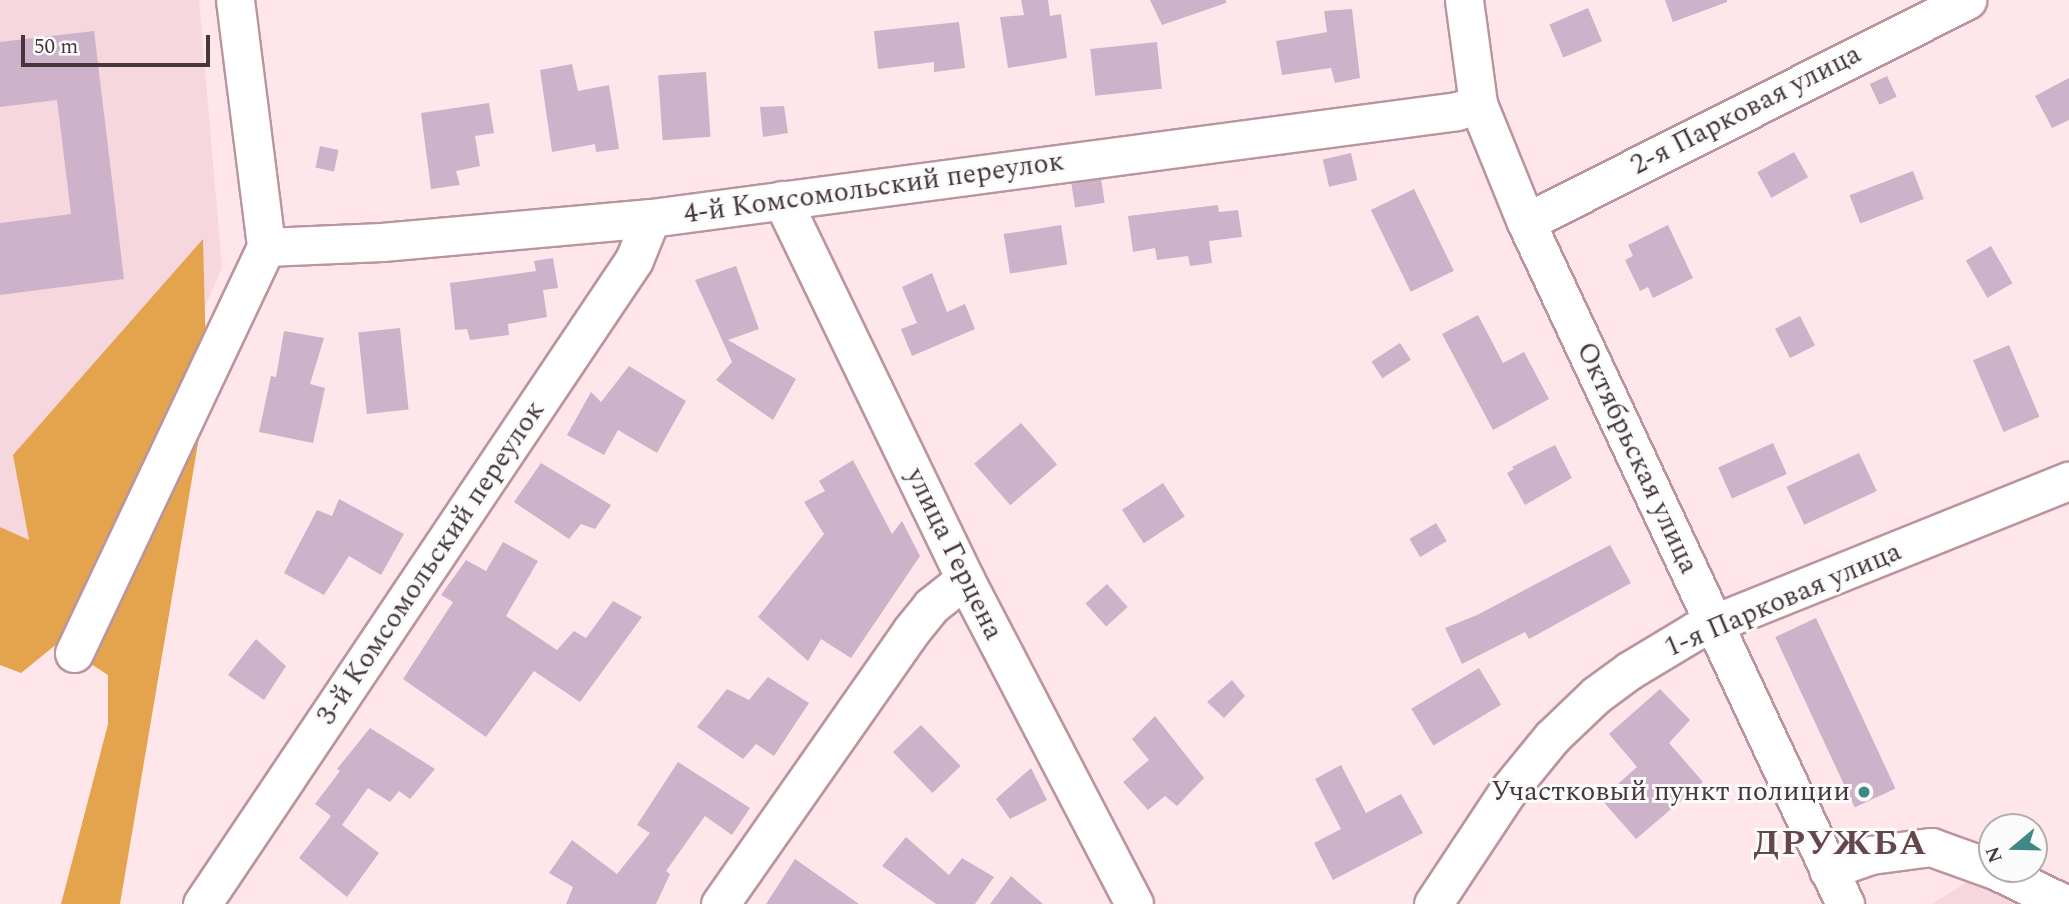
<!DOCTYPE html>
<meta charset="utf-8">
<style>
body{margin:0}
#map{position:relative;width:2069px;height:904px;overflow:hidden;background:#ffe6eb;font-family:Spectral,serif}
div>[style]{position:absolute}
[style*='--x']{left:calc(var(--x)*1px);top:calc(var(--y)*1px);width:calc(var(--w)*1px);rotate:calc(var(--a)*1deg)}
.built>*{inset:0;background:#f5d7dd}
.forest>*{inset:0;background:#e4a44e}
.building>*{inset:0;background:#cdb2ca;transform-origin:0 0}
.roads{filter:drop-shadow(2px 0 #bb959e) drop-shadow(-2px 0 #bb959e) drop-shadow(0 2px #bb959e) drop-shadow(0 -2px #bb959e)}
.minor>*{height:37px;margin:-18.5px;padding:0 18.5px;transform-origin:18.5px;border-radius:18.5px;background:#fff}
.dots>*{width:19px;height:19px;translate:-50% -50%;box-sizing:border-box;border:4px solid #fbfbfb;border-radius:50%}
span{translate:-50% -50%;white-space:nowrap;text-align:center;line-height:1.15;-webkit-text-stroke:6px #fbfbfb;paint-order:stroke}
.street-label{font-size:28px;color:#47373a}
.poi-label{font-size:28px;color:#47373a}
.right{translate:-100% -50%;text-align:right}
.district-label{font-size:35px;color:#66464d;font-weight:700;letter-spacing:2px}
.north{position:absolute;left:1978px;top:813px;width:70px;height:70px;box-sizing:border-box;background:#fbfbfb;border:2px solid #b3adae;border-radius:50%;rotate:251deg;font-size:19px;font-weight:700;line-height:28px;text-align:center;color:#47373a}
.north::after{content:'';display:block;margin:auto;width:24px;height:32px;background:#408885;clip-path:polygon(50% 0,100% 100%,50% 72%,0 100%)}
.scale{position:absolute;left:21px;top:35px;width:189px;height:32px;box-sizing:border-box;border:4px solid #47373a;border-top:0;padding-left:9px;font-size:21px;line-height:24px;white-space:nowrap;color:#47373a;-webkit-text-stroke:5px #fbfbfb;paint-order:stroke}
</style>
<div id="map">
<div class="built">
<i style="clip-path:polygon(0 0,199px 0,222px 268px,57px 642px,0 614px)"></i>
<i style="clip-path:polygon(1973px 878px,2019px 904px,1932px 904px)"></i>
</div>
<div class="forest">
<i style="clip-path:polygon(203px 239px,207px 390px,120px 904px,61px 904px,108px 724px,108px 675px,58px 643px,21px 673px,0 665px,0 527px,29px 540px,13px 455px)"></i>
</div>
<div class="building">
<i style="clip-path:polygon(1021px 0,1048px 0,1050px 16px,1061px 14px,1067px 58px,1008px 68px,1000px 17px,1024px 15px)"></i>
<i style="clip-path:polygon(1150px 0,1226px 0,1226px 3px,1162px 25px)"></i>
<i style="clip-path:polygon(1665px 0,1727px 0,1727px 2px,1673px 22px)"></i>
<i style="left:1588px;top:8px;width:36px;height:42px;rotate:67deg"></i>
<i style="clip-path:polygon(1352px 9px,1360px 78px,1335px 83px,1331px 68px,1282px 75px,1276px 41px,1327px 32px,1324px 11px)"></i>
<i style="clip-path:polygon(959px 22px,965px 68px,934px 72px,934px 62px,878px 69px,874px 31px)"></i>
<i style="clip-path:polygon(94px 31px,124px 279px,0 295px,0 223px,71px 214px,57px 100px,0 107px,0 42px)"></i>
<i style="left:1157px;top:42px;width:47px;height:67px;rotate:84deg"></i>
<i style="clip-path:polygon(572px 64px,578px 91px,609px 85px,619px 149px,596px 152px,595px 144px,552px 152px,540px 70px)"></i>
<i style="left:706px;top:72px;width:65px;height:48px;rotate:86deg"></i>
<i style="left:1887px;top:76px;width:23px;height:19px;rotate:65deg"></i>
<i style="clip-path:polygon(2069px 78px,2069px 120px,2052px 128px,2035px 96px)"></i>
<i style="clip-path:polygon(489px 103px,494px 133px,475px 136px,480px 166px,456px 171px,460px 185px,431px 189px,421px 113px)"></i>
<i style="clip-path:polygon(784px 106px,788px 133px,763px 137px,760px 107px)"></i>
<i style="left:320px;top:146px;width:19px;height:22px;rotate:12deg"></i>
<i style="left:1794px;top:152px;width:29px;height:42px;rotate:61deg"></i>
<i style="left:1351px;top:153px;width:28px;height:29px;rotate:77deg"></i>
<i style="left:1913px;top:171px;width:30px;height:68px;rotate:69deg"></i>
<i style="left:1101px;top:179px;width:24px;height:30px;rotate:81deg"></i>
<i style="left:1414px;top:189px;width:91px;height:48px;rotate:64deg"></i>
<i style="clip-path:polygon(1218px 205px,1219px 212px,1238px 210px,1242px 237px,1209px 241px,1212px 263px,1190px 266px,1188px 256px,1157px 260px,1155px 248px,1133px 252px,1128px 216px)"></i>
<i style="left:1061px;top:225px;width:40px;height:58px;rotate:81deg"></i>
<i style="clip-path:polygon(1668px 225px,1693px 278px,1653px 298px,1648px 287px,1640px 291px,1625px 260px,1633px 256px,1628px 245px)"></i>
<i style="left:1991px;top:246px;width:43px;height:29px;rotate:60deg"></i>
<i style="clip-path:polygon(553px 258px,558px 288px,543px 290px,547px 317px,508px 324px,509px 335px,470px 340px,467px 329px,455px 330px,450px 283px,536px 271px,534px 261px)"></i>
<i style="clip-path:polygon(736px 266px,759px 329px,728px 340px,796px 379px,773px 420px,716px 380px,732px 362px,695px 280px)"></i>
<i style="clip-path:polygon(932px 273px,947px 312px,965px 304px,975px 329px,912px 356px,901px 329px,917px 323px,902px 287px)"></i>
<i style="clip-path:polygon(1478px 315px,1503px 363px,1524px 352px,1549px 399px,1493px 430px,1442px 334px)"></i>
<i style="left:1800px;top:316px;width:33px;height:28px;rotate:63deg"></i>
<i style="left:400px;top:328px;width:82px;height:42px;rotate:84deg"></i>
<i style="clip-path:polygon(284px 331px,324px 338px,310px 384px,325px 388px,313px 443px,259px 432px,271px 376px,276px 377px)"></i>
<i style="left:1400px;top:343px;width:20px;height:34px;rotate:57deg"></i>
<i style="left:2009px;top:345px;width:78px;height:39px;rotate:67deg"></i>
<i style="clip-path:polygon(629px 366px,686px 401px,657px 453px,618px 430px,604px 455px,567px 435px,591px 392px,601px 402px)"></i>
<i style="left:1021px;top:423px;width:55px;height:62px;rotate:49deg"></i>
<i style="left:1773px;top:443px;width:34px;height:60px;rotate:66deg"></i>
<i style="clip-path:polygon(1555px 445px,1572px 478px,1525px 505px,1507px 473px,1514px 469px,1512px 467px)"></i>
<i style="left:1859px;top:453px;width:42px;height:80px;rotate:65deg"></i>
<i style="clip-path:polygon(853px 460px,892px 534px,902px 521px,920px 556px,851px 658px,821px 639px,808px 661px,758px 617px,824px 534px,804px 502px,825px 491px,819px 481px)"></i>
<i style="clip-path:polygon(541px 463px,611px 505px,595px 529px,581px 524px,569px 539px,514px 502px)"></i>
<i style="left:1163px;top:483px;width:40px;height:49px;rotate:57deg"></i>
<i style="clip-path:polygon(339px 499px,404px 534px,381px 575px,349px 556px,324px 595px,284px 573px,317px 510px,332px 516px)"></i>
<i style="left:1436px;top:523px;width:21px;height:31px;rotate:59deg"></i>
<i style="clip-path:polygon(503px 542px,538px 561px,506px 616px,557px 650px,574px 631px,586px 638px,613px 601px,642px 617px,580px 702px,534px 671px,486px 737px,403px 679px,453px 602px,441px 595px,466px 560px,486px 571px)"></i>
<i style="clip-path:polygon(1610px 545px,1631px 583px,1529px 639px,1525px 632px,1462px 664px,1445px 628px,1477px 615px)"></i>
<i style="left:1107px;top:584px;width:31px;height:29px;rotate:48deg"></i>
<i style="left:1816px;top:618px;width:188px;height:45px;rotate:65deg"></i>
<i style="clip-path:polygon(256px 639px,286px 666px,264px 700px,228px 675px)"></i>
<i style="left:1479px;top:668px;width:43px;height:79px;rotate:59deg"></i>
<i style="clip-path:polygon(768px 677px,809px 703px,774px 756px,756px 744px,743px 759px,697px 727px,727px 689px,749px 700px)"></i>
<i style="clip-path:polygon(1232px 680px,1245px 696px,1224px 718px,1207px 702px)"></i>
<i style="clip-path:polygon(1660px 689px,1690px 720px,1669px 743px,1703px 782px,1636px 839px,1601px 799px,1637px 767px,1609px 734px)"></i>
<i style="clip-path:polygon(1155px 716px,1204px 778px,1177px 806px,1165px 796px,1148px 810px,1123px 782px,1149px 760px,1132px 739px)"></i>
<i style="left:921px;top:725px;width:57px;height:39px;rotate:46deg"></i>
<i style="clip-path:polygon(370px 728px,435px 769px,410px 799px,399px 791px,390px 802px,368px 788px,342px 825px,379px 853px,347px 897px,299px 858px,331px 816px,315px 804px,340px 771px,337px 769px)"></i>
<i style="clip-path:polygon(678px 762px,750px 808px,732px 835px,705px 816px,666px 871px,670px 874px,656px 904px,566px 904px,573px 887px,549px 873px,572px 840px,617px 874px,650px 833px,637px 825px)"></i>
<i style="clip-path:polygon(1341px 765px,1366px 813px,1401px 794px,1423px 833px,1333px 880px,1314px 843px,1341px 829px,1315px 779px)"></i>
<i style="clip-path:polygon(1031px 768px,1047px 800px,1010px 819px,996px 799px)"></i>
<i style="clip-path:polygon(906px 837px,949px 875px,962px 858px,994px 877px,975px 904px,936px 904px,882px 866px)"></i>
<i style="clip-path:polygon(795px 859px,859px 904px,766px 904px)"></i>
<i style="clip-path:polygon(1011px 876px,1043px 904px,990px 904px)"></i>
</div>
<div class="roads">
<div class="minor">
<i style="--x:235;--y:0;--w:249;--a:82.8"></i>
<i style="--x:1464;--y:0;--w:105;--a:82.3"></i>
<i style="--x:1478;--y:104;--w:127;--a:67.9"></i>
<i style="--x:1526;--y:222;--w:753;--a:64.93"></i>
<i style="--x:782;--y:200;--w:421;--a:64.2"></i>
<i style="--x:965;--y:579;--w:366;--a:62.5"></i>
<i style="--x:1526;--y:222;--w:494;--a:-26.7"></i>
<i style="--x:266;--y:247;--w:116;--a:-2.5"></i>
<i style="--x:382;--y:242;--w:270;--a:-5.1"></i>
<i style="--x:651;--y:218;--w:813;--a:-7.56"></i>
<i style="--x:1457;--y:111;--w:22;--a:-18"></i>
<i style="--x:74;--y:653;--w:449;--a:-64.7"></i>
<i style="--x:1993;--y:869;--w:80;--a:25.9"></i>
<i style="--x:1828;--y:870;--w:46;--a:-19.2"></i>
<i style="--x:1871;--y:855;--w:61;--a:-7.6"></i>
<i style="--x:1931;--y:847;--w:65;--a:19.8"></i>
<i style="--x:202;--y:904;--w:775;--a:-56.15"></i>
<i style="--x:634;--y:260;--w:45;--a:-68"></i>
<i style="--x:720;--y:904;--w:333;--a:-55"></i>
<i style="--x:911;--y:631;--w:32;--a:-51"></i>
<i style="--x:931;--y:606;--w:43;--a:-38.5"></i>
<i style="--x:1433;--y:904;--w:134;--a:-56.5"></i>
<i style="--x:1507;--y:792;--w:71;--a:-50.7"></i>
<i style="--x:1552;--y:737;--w:61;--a:-43.7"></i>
<i style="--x:1596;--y:695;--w:42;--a:-36.3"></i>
<i style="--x:1630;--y:670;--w:76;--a:-31"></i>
<i style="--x:1695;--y:631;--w:403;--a:-21.9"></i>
</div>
</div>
<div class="dots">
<i style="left:1864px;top:792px;background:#408885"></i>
</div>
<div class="street-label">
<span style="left:1746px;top:110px;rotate:-27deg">2-я Парковая улица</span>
<span style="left:874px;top:188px;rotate:-8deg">4-й Комсомольский переулок</span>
<span style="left:1637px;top:458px;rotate:65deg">Октябрьская улица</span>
<span style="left:954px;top:554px;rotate:64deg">улица Герцена</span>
<span style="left:431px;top:563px;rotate:-56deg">3-й Комсомольский переулок</span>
<span style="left:1783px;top:600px;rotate:-23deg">1-я Парковая улица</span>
</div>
<div class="poi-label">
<span class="right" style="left:1850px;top:792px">Участковый пункт полиции</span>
</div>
<div class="district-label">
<span style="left:1841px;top:844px">ДРУЖБА</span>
</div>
<div class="north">N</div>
<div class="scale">50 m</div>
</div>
